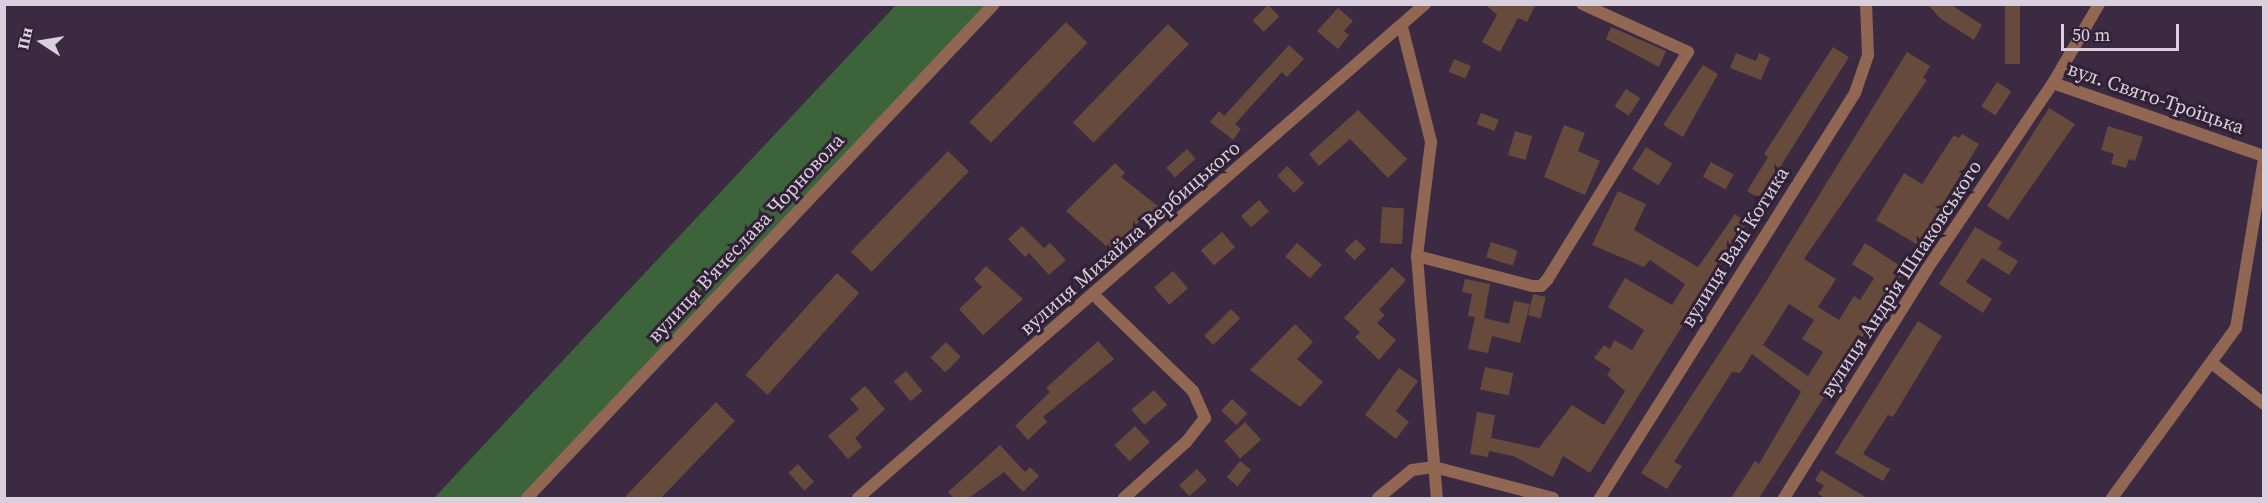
<!DOCTYPE html>
<meta charset="utf-8">
<style>
body{margin:0}
#map{position:relative;width:2268px;height:503px;overflow:hidden;background:#3b2a41;font-family:"Source Serif 4",serif}
div>[style]{position:absolute}
[style*='--x']{left:calc(var(--x)*1px);top:calc(var(--y)*1px);width:calc(var(--w)*1px);rotate:calc(var(--a)*1deg)}
.forest>*{inset:0;background:#3d633b}
.building>*{inset:0;background:#664a3b;transform-origin:0 0}
.minor>*{height:12px;margin:-6px;padding:0 6px;transform-origin:6px;border-radius:6px;background:#916754}
.tertiary>*{height:12px;margin:-6px;padding:0 6px;transform-origin:6px;border-radius:6px;background:#916754}
span{translate:-50% -50%;white-space:nowrap;text-align:center;line-height:1.15;-webkit-text-stroke:6px #312136;paint-order:stroke}
.street-label{font-size:20px;color:#d9cfdd}
.frame{position:absolute;inset:0;border:6px solid #d9cfdd;pointer-events:none}
.north{position:absolute;left:12px;top:12px;width:60px;height:60px;-webkit-text-stroke:4px #312136;paint-order:stroke;rotate:282deg;font-size:16px;font-weight:700;line-height:24px;text-align:center;color:#d9cfdd}
.north::after{content:'';display:block;margin:auto;width:21px;height:27px;background:#d9cfdd;clip-path:polygon(50% 0,100% 100%,50% 72%,0 100%)}
.scale{position:absolute;left:2061px;top:24px;width:118px;height:27px;box-sizing:border-box;border:3px solid #d9cfdd;border-top:0;padding-left:8px;font-size:18px;line-height:21px;white-space:nowrap;color:#d9cfdd;-webkit-text-stroke:4px #312136;paint-order:stroke}
</style>
<div id="map">
<div class="forest">
<i style="clip-path:polygon(896px 5px,994px 5px,527px 498px,434px 498px)"></i>
</div>
<div class="building">
<i style="clip-path:polygon(1485px 4px,1536px 4px,1527px 22px,1518px 18px,1500px 52px,1482px 42px,1497px 15px)"></i>
<i style="clip-path:polygon(1927px 4px,1950px 4px,1982px 25px,1974px 40px,1941px 19px)"></i>
<i style="left:2005px;top:4px;width:15px;height:60px"></i>
<i style="left:1268px;top:5px;width:16px;height:22px;rotate:45deg"></i>
<i style="clip-path:polygon(1338px 8px,1353px 21px,1344px 31px,1349px 35px,1338px 49px,1317px 31px)"></i>
<i style="left:1066px;top:22px;width:30px;height:139px;rotate:44deg"></i>
<i style="left:1168px;top:24px;width:29px;height:137px;rotate:44deg"></i>
<i style="clip-path:polygon(1611px 27px,1666px 51px,1659px 67px,1606px 39px)"></i>
<i style="clip-path:polygon(1289px 45px,1304px 59px,1287px 77px,1282px 72px,1235px 124px,1241px 129px,1233px 140px,1210px 122px,1219px 111px,1224px 116px)"></i>
<i style="clip-path:polygon(1833px 47px,1849px 57px,1760px 199px,1747px 191px,1768px 157px,1764px 154px)"></i>
<i style="clip-path:polygon(evenodd,1907px 52px,1930px 66px,1923px 78px,1927px 80px,1804px 259px,1836px 279px,1818px 307px,1839px 320px,1854px 296px,1860px 300px,1874px 278px,1852px 264px,1865px 243px,1905px 269px,1895px 286px,1890px 284px,1861px 340px,1759px 498px,1731px 498px,1755px 461px,1759px 464px,1801px 392px,1752px 354px,1740px 373px,1732px 372px,1674px 462px,1682px 466px,1667px 489px,1641px 473px,1762px 288px,1907px 52px,1789px 304px,1814px 320px,1802px 339px,1823px 352px,1808px 376px,1763px 345px,1789px 304px)"></i>
<i style="clip-path:polygon(1736px 53px,1756px 61px,1759px 53px,1770px 58px,1761px 80px,1730px 68px)"></i>
<i style="left:1454px;top:59px;width:18px;height:14px;rotate:22deg"></i>
<i style="clip-path:polygon(1703px 65px,1718px 74px,1683px 137px,1663px 125px)"></i>
<i style="left:1997px;top:82px;width:17px;height:29px;rotate:33deg"></i>
<i style="left:1626px;top:89px;width:17px;height:21px;rotate:33deg"></i>
<i style="clip-path:polygon(2049px 108px,2075px 124px,2008px 220px,1987px 206px)"></i>
<i style="clip-path:polygon(1358px 110px,1407px 159px,1388px 178px,1350px 139px,1319px 166px,1309px 154px)"></i>
<i style="left:1481px;top:113px;width:19px;height:12px;rotate:21deg"></i>
<i style="clip-path:polygon(1564px 125px,1585px 133px,1578px 151px,1600px 161px,1585px 195px,1544px 177px)"></i>
<i style="clip-path:polygon(2108px 126px,2143px 137px,2135px 161px,2129px 159px,2126px 168px,2111px 164px,2114px 154px,2101px 150px)"></i>
<i style="left:1515px;top:131px;width:18px;height:25px;rotate:16deg"></i>
<i style="clip-path:polygon(1962px 134px,1979px 144px,1918px 245px,1876px 220px,1904px 173px,1922px 184px,1954px 135px,1959px 138px)"></i>
<i style="left:1646px;top:147px;width:31px;height:26px;rotate:32deg"></i>
<i style="left:1187px;top:149px;width:13px;height:28px;rotate:48deg"></i>
<i style="left:948px;top:151px;width:29px;height:140px;rotate:44deg"></i>
<i style="left:1711px;top:162px;width:26px;height:17px;rotate:29deg"></i>
<i style="clip-path:polygon(1115px 163px,1125px 173px,1121px 177px,1159px 207px,1147px 222px,1142px 218px,1113px 252px,1066px 211px)"></i>
<i style="left:1287px;top:166px;width:24px;height:14px;rotate:45deg"></i>
<i style="clip-path:polygon(1618px 191px,1646px 204px,1634px 230px,1698px 267px,1735px 214px,1747px 223px,1590px 473px,1563px 456px,1553px 477px,1513px 456px,1489px 451px,1488px 457px,1470px 454px,1477px 412px,1495px 415px,1491px 438px,1539px 448px,1572px 405px,1604px 425px,1625px 391px,1607px 375px,1611px 369px,1594px 358px,1604px 345px,1610px 349px,1614px 340px,1632px 350px,1644px 330px,1608px 307px,1625px 278px,1672px 305px,1685px 284px,1650px 260px,1644px 267px,1592px 245px)"></i>
<i style="left:1259px;top:200px;width:15px;height:24px;rotate:48deg"></i>
<i style="left:1382px;top:207px;width:22px;height:36px;rotate:3deg"></i>
<i style="clip-path:polygon(1022px 226px,1044px 248px,1050px 243px,1066px 260px,1049px 275px,1029px 253px,1025px 257px,1008px 239px)"></i>
<i style="clip-path:polygon(1975px 227px,2002px 242px,1998px 249px,2018px 261px,2009px 275px,1982px 258px,1966px 282px,1992px 299px,1983px 313px,1939px 284px)"></i>
<i style="left:1222px;top:232px;width:20px;height:28px;rotate:49deg"></i>
<i style="left:1356px;top:239px;width:14px;height:16px;rotate:45deg"></i>
<i style="left:1491px;top:242px;width:28px;height:16px;rotate:18deg"></i>
<i style="left:1297px;top:243px;width:33px;height:18px;rotate:41deg"></i>
<i style="clip-path:polygon(986px 266px,1023px 299px,983px 335px,959px 309px,982px 287px,974px 279px)"></i>
<i style="clip-path:polygon(1392px 267px,1406px 280px,1379px 310px,1385px 315px,1377px 323px,1396px 340px,1379px 360px,1355px 337px,1360px 332px,1344px 318px)"></i>
<i style="left:1173px;top:271px;width:23px;height:25px;rotate:49deg"></i>
<i style="left:837px;top:273px;width:30px;height:137px;rotate:42deg"></i>
<i style="clip-path:polygon(1465px 279px,1490px 284px,1484px 318px,1509px 324px,1514px 301px,1530px 304px,1520px 343px,1492px 336px,1488px 353px,1468px 349px,1475px 317px,1468px 316px,1472px 294px,1462px 292px)"></i>
<i style="left:1533px;top:294px;width:13px;height:22px;rotate:13deg"></i>
<i style="left:1231px;top:309px;width:13px;height:38px;rotate:45deg"></i>
<i style="clip-path:polygon(1918px 321px,1942px 336px,1893px 417px,1888px 415px,1863px 454px,1890px 469px,1883px 481px,1835px 453px)"></i>
<i style="clip-path:polygon(1295px 324px,1313px 342px,1297px 359px,1323px 382px,1300px 407px,1250px 370px)"></i>
<i style="clip-path:polygon(1098px 341px,1114px 359px,1043px 417px,1047px 422px,1028px 440px,1015px 426px,1050px 392px,1046px 388px)"></i>
<i style="left:946px;top:342px;width:21px;height:22px;rotate:45deg"></i>
<i style="left:1485px;top:367px;width:29px;height:23px;rotate:12deg"></i>
<i style="clip-path:polygon(1399px 368px,1418px 381px,1396px 411px,1409px 422px,1396px 439px,1365px 415px)"></i>
<i style="left:906px;top:371px;width:26px;height:16px;rotate:50deg"></i>
<i style="clip-path:polygon(865px 386px,885px 409px,855px 438px,862px 447px,848px 459px,828px 436px,859px 409px,850px 399px)"></i>
<i style="left:1154px;top:390px;width:20px;height:30px;rotate:49deg"></i>
<i style="left:1232px;top:399px;width:21px;height:16px;rotate:43deg"></i>
<i style="clip-path:polygon(716px 402px,735px 421px,661px 498px,624px 498px)"></i>
<i style="left:1245px;top:422px;width:24px;height:28px;rotate:48deg"></i>
<i style="left:1135px;top:426px;width:22px;height:28px;rotate:47deg"></i>
<i style="clip-path:polygon(1000px 445px,1025px 472px,1030px 467px,1039px 476px,1023px 492px,1004px 472px,969px 498px,954px 498px,948px 492px)"></i>
<i style="left:1240px;top:461px;width:14px;height:21px;rotate:39deg"></i>
<i style="left:798px;top:464px;width:24px;height:13px;rotate:48deg"></i>
<i style="left:1197px;top:469px;width:15px;height:24px;rotate:48deg"></i>
<i style="clip-path:polygon(1821px 470px,1867px 498px,1825px 498px,1818px 494px,1824px 486px,1815px 480px)"></i>
</div>
<div class="minor">
<i style="--x:2099;--y:4;--w:91;--a:120.2"></i>
<i style="--x:2053;--y:83;--w:223;--a:19.1"></i>
<i style="--x:1402;--y:27;--w:119;--a:75.8"></i>
<i style="--x:1431;--y:142;--w:115;--a:97"></i>
<i style="--x:1417;--y:256;--w:243;--a:85.3"></i>
<i style="--x:1417;--y:256;--w:119;--a:14.6"></i>
<i style="--x:1532;--y:286;--w:9;--a:0"></i>
<i style="--x:1541;--y:286;--w:8;--a:-45"></i>
<i style="--x:1547;--y:280;--w:268;--a:-58.3"></i>
<i style="--x:1688;--y:52;--w:116;--a:-155.6"></i>
<i style="--x:1095;--y:296;--w:136;--a:44.1"></i>
<i style="--x:1193;--y:391;--w:30;--a:66"></i>
<i style="--x:1205;--y:418;--w:31;--a:128"></i>
<i style="--x:1186;--y:442;--w:84;--a:137.9"></i>
<i style="--x:2213;--y:364;--w:65;--a:38.1"></i>
<i style="--x:858;--y:498;--w:752;--a:-41.06"></i>
<i style="--x:1378;--y:498;--w:44;--a:-39.5"></i>
<i style="--x:1412;--y:470;--w:22;--a:-8"></i>
<i style="--x:1434;--y:467;--w:123;--a:14.6"></i>
<i style="--x:1600;--y:498;--w:479;--a:-57.8"></i>
<i style="--x:1855;--y:93;--w:40;--a:-71.1"></i>
<i style="--x:1868;--y:55;--w:51;--a:-92.2"></i>
<i style="--x:1784;--y:498;--w:270;--a:-58"></i>
<i style="--x:1927;--y:269;--w:225;--a:-55.9"></i>
<i style="--x:2112;--y:498;--w:210;--a:-53.9"></i>
<i style="--x:2236;--y:328;--w:172;--a:-80.6"></i>
</div>
<div class="tertiary">
<i style="--x:527;--y:498;--w:680;--a:-46.61"></i>
</div>
<div class="street-label">
<span style="left:2156px;top:98px;rotate:19deg">вул. Свято-Троїцька</span>
<span style="left:746px;top:238px;rotate:-47deg">вулиця В'ячеслава Чорновола</span>
<span style="left:1130px;top:238px;rotate:-41deg">вулиця Михайла Вербицького</span>
<span style="left:1735px;top:247px;rotate:-58deg">вулиця Валі Котика</span>
<span style="left:1901px;top:279px;rotate:-57deg">вулиця Андрія Шпаковського</span>
</div>
<div class="frame"></div>
<div class="north">Пн</div>
<div class="scale">50 m</div>
</div>
